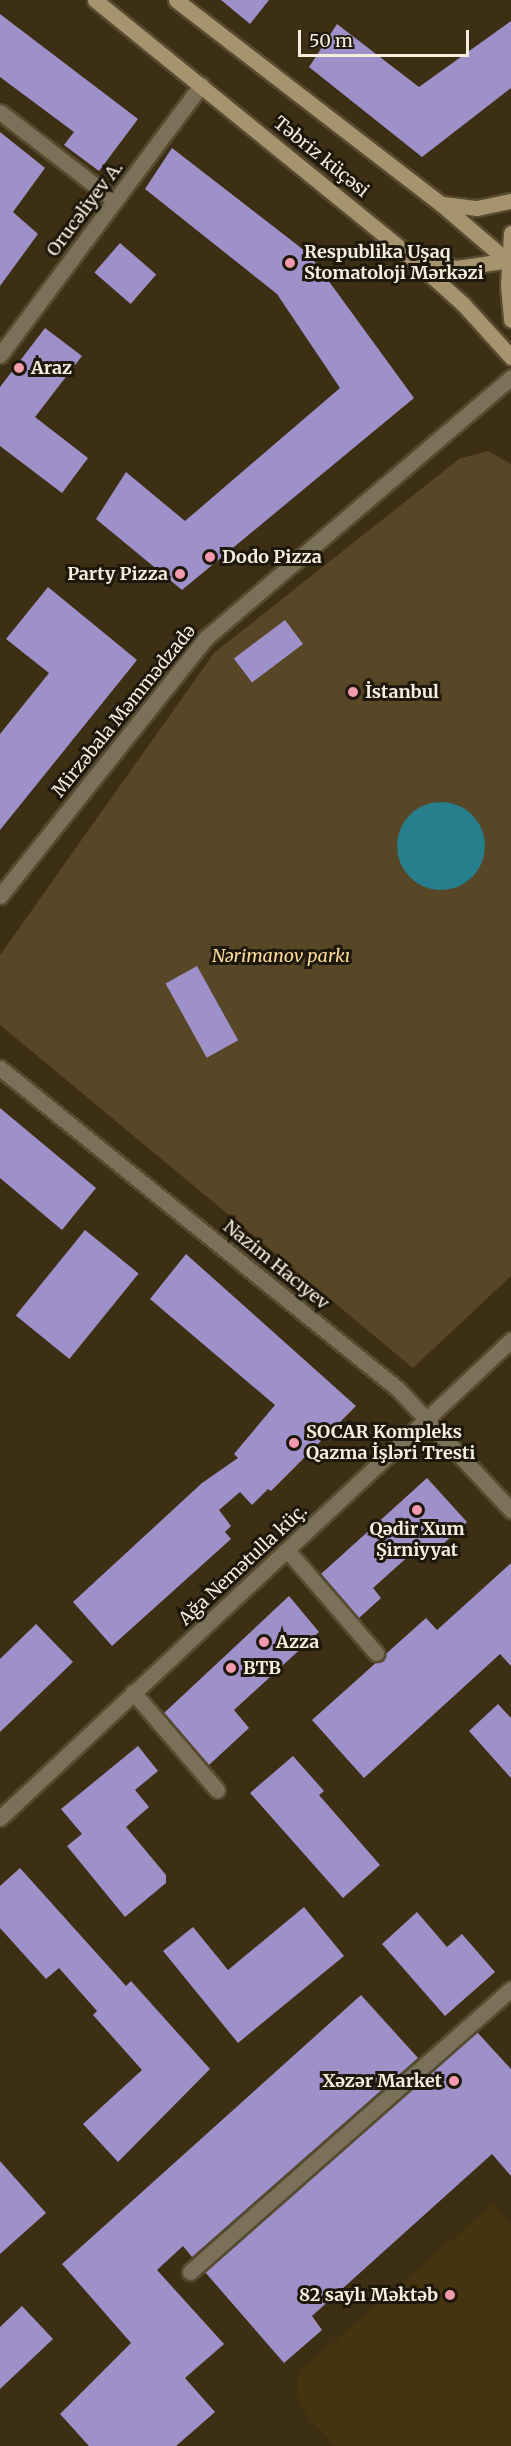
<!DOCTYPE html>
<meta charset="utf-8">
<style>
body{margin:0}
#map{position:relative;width:511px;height:2446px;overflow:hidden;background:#3c2f14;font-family:Merriweather,serif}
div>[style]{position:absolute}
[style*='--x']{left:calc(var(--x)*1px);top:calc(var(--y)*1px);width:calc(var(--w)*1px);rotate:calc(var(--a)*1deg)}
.built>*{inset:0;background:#453410}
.green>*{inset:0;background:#574727}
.water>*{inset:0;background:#277e8d}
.round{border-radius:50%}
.building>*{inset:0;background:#9e91c9;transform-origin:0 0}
.roads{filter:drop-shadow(2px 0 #564a30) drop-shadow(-2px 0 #564a30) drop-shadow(0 2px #564a30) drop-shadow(0 -2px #564a30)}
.minor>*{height:15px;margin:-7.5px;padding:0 7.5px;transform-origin:7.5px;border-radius:7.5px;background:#7b7159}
.tertiary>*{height:15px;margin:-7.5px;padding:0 7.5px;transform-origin:7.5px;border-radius:7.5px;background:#7b7159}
.secondary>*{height:15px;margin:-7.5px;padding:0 7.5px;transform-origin:7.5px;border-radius:7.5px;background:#a5946e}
.dots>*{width:16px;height:16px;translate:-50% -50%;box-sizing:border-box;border:3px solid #1e180c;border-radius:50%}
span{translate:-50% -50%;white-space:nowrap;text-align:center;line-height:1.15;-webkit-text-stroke:6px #1e180c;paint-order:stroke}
.street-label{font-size:18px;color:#f7eede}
.poi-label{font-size:18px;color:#f7eede;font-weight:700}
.left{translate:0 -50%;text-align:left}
.right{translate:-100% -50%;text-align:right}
.park-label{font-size:18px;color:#fddb9a;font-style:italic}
.scale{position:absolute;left:298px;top:30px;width:171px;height:27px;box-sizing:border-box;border:3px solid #f7eede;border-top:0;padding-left:8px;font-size:18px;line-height:21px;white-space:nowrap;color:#f7eede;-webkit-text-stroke:4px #1e180c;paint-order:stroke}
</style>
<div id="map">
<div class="built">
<i style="clip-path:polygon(493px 2204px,511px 2224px,511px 2446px,336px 2446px,309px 2418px,296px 2395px,298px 2378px,306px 2366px)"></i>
</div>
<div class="green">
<i style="clip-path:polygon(488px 451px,511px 464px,511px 1276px,413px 1368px,0 1025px,0 955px,214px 653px,459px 459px)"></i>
</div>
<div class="water">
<i class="round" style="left:397px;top:802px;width:88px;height:88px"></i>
</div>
<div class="building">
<i style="clip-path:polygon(221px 0,269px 0,250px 24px)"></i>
<i style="clip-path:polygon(0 14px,138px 119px,99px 171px,64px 145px,74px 132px,0 77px)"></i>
<i style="clip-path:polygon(511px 21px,511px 88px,422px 157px,309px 67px,337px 24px,419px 87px)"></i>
<i style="clip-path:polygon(0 132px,45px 168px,13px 212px,38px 234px,0 286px)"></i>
<i style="clip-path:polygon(172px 148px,309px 254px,414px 398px,182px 590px,96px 519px,126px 472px,185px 521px,340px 388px,277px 294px,145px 189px)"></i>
<i style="left:120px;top:243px;width:48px;height:39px;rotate:41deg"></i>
<i style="clip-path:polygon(45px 328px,82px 356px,35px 417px,88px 458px,62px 493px,0 446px,0 387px)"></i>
<i style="clip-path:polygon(48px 587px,137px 660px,0 830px,0 734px,49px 673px,6px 639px)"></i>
<i style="left:285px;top:620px;width:30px;height:64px;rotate:53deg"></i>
<i style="left:197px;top:966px;width:85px;height:36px;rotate:61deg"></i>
<i style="clip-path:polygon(0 1108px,96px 1188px,62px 1230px,0 1178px)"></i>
<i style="left:85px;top:1230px;width:69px;height:110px;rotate:39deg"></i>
<i style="clip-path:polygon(186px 1254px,356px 1406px,271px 1491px,268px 1489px,252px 1505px,240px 1492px,219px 1510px,231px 1526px,225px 1532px,231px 1539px,112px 1646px,73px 1602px,202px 1483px,238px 1458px,234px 1454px,275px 1405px,150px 1299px)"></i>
<i style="clip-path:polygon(427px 1478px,467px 1522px,432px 1554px,422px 1544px,373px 1588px,381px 1598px,359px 1618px,321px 1574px)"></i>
<i style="clip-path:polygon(511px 1563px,511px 1666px,500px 1654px,364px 1778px,312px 1720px,426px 1618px,437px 1630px)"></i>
<i style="clip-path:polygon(289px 1596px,319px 1632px,234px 1710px,249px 1728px,209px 1765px,164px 1713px)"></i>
<i style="clip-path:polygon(36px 1624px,73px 1662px,0 1732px,0 1659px)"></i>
<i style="clip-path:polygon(498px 1704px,511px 1718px,511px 1778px,469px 1731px)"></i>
<i style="clip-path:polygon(138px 1746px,158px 1771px,135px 1790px,149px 1807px,126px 1827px,166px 1875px,166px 1883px,125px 1917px,67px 1846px,82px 1834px,61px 1809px)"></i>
<i style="clip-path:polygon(293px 1756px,324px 1791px,319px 1795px,380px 1865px,343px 1898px,250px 1793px)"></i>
<i style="clip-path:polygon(20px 1868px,126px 1986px,131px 1981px,210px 2069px,118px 2162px,83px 2124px,142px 2070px,93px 2015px,97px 2011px,59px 1968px,46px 1979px,0 1928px,0 1886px)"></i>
<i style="clip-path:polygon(304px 1907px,344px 1956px,238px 2043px,163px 1951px,193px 1927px,228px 1970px)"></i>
<i style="clip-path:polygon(417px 1912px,447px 1947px,462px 1934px,495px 1972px,445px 2016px,382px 1944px)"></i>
<i style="clip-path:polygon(361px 1995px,418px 2058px,192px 2257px,183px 2246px,157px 2270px,224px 2344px,185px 2378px,215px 2412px,176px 2446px,89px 2446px,60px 2414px,131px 2343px,62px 2264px)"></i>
<i style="clip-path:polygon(477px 2032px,511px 2069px,511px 2176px,492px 2154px,312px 2316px,322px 2330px,284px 2363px,205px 2272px)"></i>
<i style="clip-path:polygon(0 2161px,46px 2213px,0 2254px)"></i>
<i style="clip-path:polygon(22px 2306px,53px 2339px,0 2389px,0 2327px)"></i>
</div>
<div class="roads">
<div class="minor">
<i style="--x:0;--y:112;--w:145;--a:37.7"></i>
<i style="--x:0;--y:355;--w:337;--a:-53.3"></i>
<i style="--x:0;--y:896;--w:332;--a:-51.4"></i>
<i style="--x:207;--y:637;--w:400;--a:-40.5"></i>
<i style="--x:0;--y:1068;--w:511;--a:38.89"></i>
<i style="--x:398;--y:1389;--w:166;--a:47"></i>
<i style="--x:288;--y:1551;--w:135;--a:49.2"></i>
<i style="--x:133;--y:1692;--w:129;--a:49.4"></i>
<i style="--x:190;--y:2272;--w:428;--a:-41.4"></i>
</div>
<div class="tertiary">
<i style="--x:0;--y:1818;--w:700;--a:-43.09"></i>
</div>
<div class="secondary">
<i style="--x:95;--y:0;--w:400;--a:39.1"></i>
<i style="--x:405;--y:252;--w:78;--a:41.9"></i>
<i style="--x:463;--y:304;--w:72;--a:47.8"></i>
<i style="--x:176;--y:0;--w:334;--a:37.6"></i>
<i style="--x:441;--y:204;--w:92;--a:40.6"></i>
<i style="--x:443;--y:204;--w:34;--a:7"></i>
<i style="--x:477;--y:208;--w:35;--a:-12"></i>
<i style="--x:511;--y:233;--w:52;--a:93.3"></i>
<i style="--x:508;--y:285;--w:35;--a:85"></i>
<i style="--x:416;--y:256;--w:42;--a:16.7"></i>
<i style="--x:456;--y:268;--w:56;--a:-8.3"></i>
</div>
</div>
<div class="dots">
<i style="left:290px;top:263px;background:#f39aac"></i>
<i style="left:19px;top:368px;background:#f39aac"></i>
<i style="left:210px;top:557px;background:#f39aac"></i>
<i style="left:180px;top:574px;background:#f39aac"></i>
<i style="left:353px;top:692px;background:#f39aac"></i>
<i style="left:294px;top:1443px;background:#f39aac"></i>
<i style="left:417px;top:1510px;background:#f39aac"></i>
<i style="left:264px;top:1642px;background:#f39aac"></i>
<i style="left:231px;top:1668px;background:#f39aac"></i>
<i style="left:454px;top:2081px;background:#f39aac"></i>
<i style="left:450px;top:2295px;background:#f39aac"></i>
</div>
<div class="street-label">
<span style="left:321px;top:157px;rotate:39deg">Təbriz küçəsi</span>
<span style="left:85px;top:209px;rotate:-53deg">Orucəliyev A.</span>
<span style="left:124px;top:711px;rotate:-51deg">Mirzəbala Məmmədzadə</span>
<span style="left:276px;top:1265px;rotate:39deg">Nazim Hacıyev</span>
<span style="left:243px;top:1565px;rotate:-43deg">Ağa Nemətulla küç.</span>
</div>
<div class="poi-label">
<span class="left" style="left:304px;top:263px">Respublika Uşaq<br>Stomatoloji Mərkəzi</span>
<span class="left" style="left:31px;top:368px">Araz</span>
<span class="left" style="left:222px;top:557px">Dodo Pizza</span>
<span class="right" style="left:168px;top:574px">Party Pizza</span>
<span class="left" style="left:365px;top:692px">İstanbul</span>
<span class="left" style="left:306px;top:1443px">SOCAR Kompleks<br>Qazma İşləri Tresti</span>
<span style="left:417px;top:1540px">Qədir Xum<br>Şirniyyat</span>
<span class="left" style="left:276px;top:1642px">Azza</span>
<span class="left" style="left:243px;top:1668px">BTB</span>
<span class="right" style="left:442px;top:2081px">Xəzər Market</span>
<span class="right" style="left:438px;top:2295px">82 saylı Məktəb</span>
</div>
<div class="park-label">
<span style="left:281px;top:956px">Nərimanov parkı</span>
</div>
<div class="scale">50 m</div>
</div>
